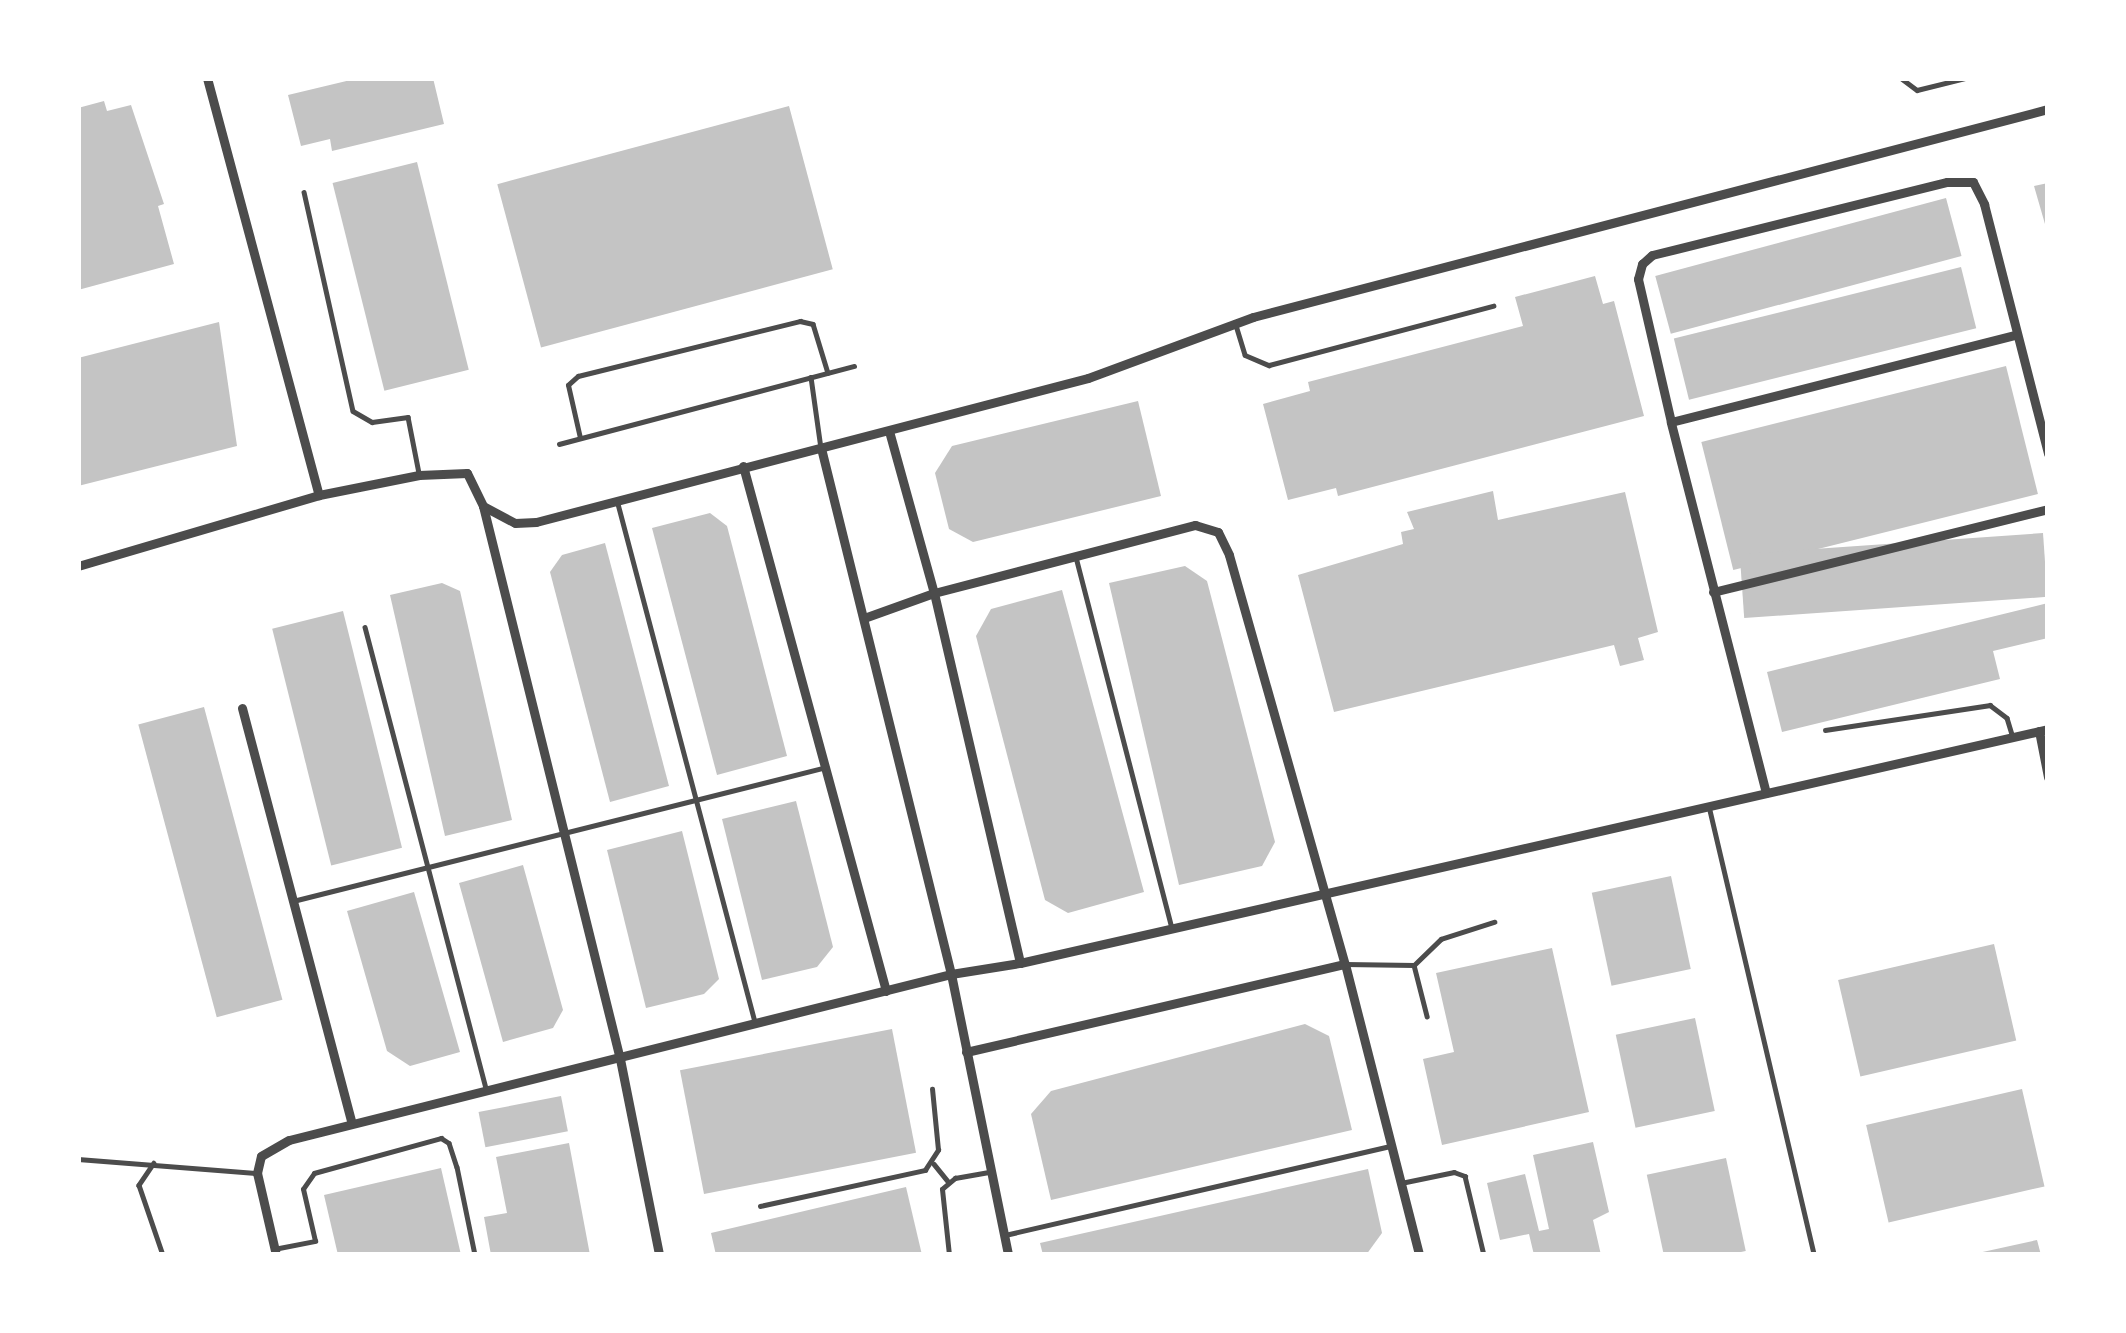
<!DOCTYPE html>
<style>
body{margin:0}
#map{position:relative;width:2126px;height:1333px;overflow:hidden;background:#fff;font-family:Montserrat,sans-serif}
div>[style]{position:absolute}
[style*='--x']{left:calc(var(--x)*1px);top:calc(var(--y)*1px);width:calc(var(--w)*1px);rotate:calc(var(--a)*1deg)}
.building>*{inset:0;background:#c4c4c4;transform-origin:0 0}
.service>*{height:4.5px;margin:-2.25px;padding:0 2.25px;transform-origin:2.25px;border-radius:2.25px;background:#4c4c4c}
.minor>*{height:9px;margin:-4.5px;padding:0 4.5px;transform-origin:4.5px;border-radius:4.5px;background:#4c4c4c}
span{translate:-50% -50%;white-space:nowrap;text-align:center;line-height:1.15;-webkit-text-stroke:9px #fff;paint-order:stroke}
.frame{position:absolute;inset:0;border:81px solid #fff;pointer-events:none}
</style>
<div id="map">
<div class="building">
<i style="clip-path:polygon(359px 78px,433px 78px,444px 124px,332px 151px,330px 139px,301px 146px,288px 95px)"></i>
<i style="clip-path:polygon(104px 101px,107px 111px,131px 105px,164px 204px,158px 206px,174px 264px,78px 290px,78px 108px)"></i>
<i style="left:789px;top:106px;width:169px;height:302px;rotate:75deg"></i>
<i style="left:417px;top:162px;width:214px;height:87px;rotate:76deg"></i>
<i style="clip-path:polygon(2048px 183px,2048px 231px,2047px 231px,2034px 186px)"></i>
<i style="left:1946px;top:198px;width:60px;height:301px;rotate:75deg"></i>
<i style="left:1961px;top:267px;width:63px;height:296px;rotate:76deg"></i>
<i style="clip-path:polygon(1595px 276px,1603px 304px,1614px 301px,1644px 416px,1338px 496px,1336px 488px,1288px 500px,1263px 404px,1310px 391px,1308px 382px,1523px 326px,1515px 297px)"></i>
<i style="clip-path:polygon(219px 322px,237px 446px,78px 486px,78px 358px)"></i>
<i style="left:2006px;top:366px;width:132px;height:314px;rotate:76deg"></i>
<i style="clip-path:polygon(1138px 401px,1161px 496px,973px 542px,949px 529px,935px 473px,952px 446px)"></i>
<i style="clip-path:polygon(1493px 491px,1498px 520px,1625px 492px,1658px 632px,1638px 638px,1644px 660px,1620px 666px,1614px 645px,1334px 712px,1298px 575px,1403px 544px,1401px 532px,1414px 529px,1407px 512px)"></i>
<i style="clip-path:polygon(710px 513px,727px 526px,787px 756px,717px 775px,652px 528px)"></i>
<i style="left:2043px;top:533px;width:64px;height:304px;rotate:86deg"></i>
<i style="clip-path:polygon(605px 543px,669px 786px,610px 802px,550px 572px,562px 555px)"></i>
<i style="clip-path:polygon(1185px 566px,1207px 581px,1275px 842px,1262px 866px,1179px 885px,1109px 583px)"></i>
<i style="clip-path:polygon(442px 583px,460px 591px,512px 820px,445px 836px,390px 595px)"></i>
<i style="clip-path:polygon(1062px 590px,1144px 892px,1068px 913px,1045px 900px,976px 636px,991px 609px)"></i>
<i style="clip-path:polygon(2048px 603px,2048px 638px,1993px 651px,2000px 679px,1782px 732px,1767px 672px)"></i>
<i style="left:343px;top:611px;width:244px;height:73px;rotate:76deg"></i>
<i style="left:204px;top:707px;width:303px;height:68px;rotate:75deg"></i>
<i style="clip-path:polygon(796px 801px,833px 947px,817px 967px,762px 980px,722px 819px)"></i>
<i style="clip-path:polygon(682px 831px,719px 979px,704px 994px,646px 1008px,607px 850px)"></i>
<i style="clip-path:polygon(523px 865px,563px 1010px,553px 1028px,503px 1042px,459px 883px)"></i>
<i style="left:1671px;top:876px;width:95px;height:81px;rotate:78deg"></i>
<i style="clip-path:polygon(414px 892px,460px 1052px,410px 1066px,387px 1051px,347px 911px)"></i>
<i style="left:1994px;top:944px;width:99px;height:160px;rotate:77deg"></i>
<i style="clip-path:polygon(1552px 948px,1589px 1112px,1442px 1145px,1423px 1059px,1454px 1052px,1436px 973px)"></i>
<i style="left:1695px;top:1018px;width:95px;height:81px;rotate:78deg"></i>
<i style="clip-path:polygon(1305px 1024px,1329px 1036px,1352px 1130px,1051px 1200px,1031px 1114px,1051px 1091px)"></i>
<i style="left:892px;top:1029px;width:126px;height:216px;rotate:79deg"></i>
<i style="left:2022px;top:1089px;width:100px;height:160px;rotate:77deg"></i>
<i style="left:561px;top:1096px;width:36px;height:84px;rotate:79deg"></i>
<i style="clip-path:polygon(1593px 1142px,1609px 1212px,1593px 1220px,1601px 1255px,1534px 1255px,1529px 1234px,1500px 1240px,1487px 1183px,1525px 1174px,1539px 1231px,1549px 1229px,1533px 1155px)"></i>
<i style="clip-path:polygon(569px 1143px,590px 1255px,491px 1255px,484px 1217px,507px 1213px,496px 1157px)"></i>
<i style="left:1726px;top:1158px;width:95px;height:81px;rotate:78deg"></i>
<i style="clip-path:polygon(441px 1168px,461px 1255px,338px 1255px,324px 1195px)"></i>
<i style="clip-path:polygon(1368px 1169px,1382px 1233px,1366px 1255px,1043px 1255px,1040px 1243px)"></i>
<i style="clip-path:polygon(906px 1187px,922px 1255px,716px 1255px,711px 1233px)"></i>
<i style="clip-path:polygon(2037px 1240px,2041px 1255px,1978px 1255px,1978px 1253px)"></i>
</div>
<div class="service">
<i style="--x:1901;--y:78;--w:20;--a:37"></i>
<i style="--x:1917;--y:90;--w:50;--a:-13.8"></i>
<i style="--x:304;--y:192;--w:224;--a:77.4"></i>
<i style="--x:353;--y:411;--w:22;--a:30"></i>
<i style="--x:372;--y:422;--w:36;--a:-8"></i>
<i style="--x:408;--y:417;--w:57;--a:78.9"></i>
<i style="--x:1235;--y:322;--w:34;--a:73"></i>
<i style="--x:1245;--y:355;--w:26;--a:23"></i>
<i style="--x:1269;--y:365;--w:232;--a:-14.8"></i>
<i style="--x:811;--y:377;--w:72;--a:82"></i>
<i style="--x:580;--y:438;--w:54;--a:-102.8"></i>
<i style="--x:568;--y:385;--w:13;--a:-42"></i>
<i style="--x:578;--y:376;--w:229;--a:-13.9"></i>
<i style="--x:800;--y:321;--w:13;--a:13"></i>
<i style="--x:813;--y:324;--w:51;--a:73"></i>
<i style="--x:559;--y:444;--w:305;--a:-14.8"></i>
<i style="--x:617;--y:500;--w:540;--a:75.19"></i>
<i style="--x:1076;--y:557;--w:383;--a:75.5"></i>
<i style="--x:365;--y:627;--w:480;--a:75.3"></i>
<i style="--x:1825;--y:730;--w:167;--a:-8.6"></i>
<i style="--x:1990;--y:705;--w:21;--a:37"></i>
<i style="--x:2007;--y:718;--w:21;--a:73"></i>
<i style="--x:1709;--y:806;--w:461;--a:76.8"></i>
<i style="--x:293;--y:901;--w:546;--a:-14.09"></i>
<i style="--x:1345;--y:964;--w:69;--a:0.8"></i>
<i style="--x:1414;--y:965;--w:37;--a:-44"></i>
<i style="--x:1441;--y:939;--w:56;--a:-17.8"></i>
<i style="--x:1414;--y:965;--w:53;--a:75.7"></i>
<i style="--x:78;--y:1159;--w:180;--a:4.5"></i>
<i style="--x:154;--y:1163;--w:27;--a:124"></i>
<i style="--x:139;--y:1185;--w:74;--a:71.1"></i>
<i style="--x:934;--y:1164;--w:22;--a:51"></i>
<i style="--x:1401;--y:1183;--w:54;--a:-11.7"></i>
<i style="--x:1454;--y:1172;--w:12;--a:20"></i>
<i style="--x:1465;--y:1176;--w:81;--a:76.5"></i>
<i style="--x:760;--y:1206;--w:169;--a:-12.3"></i>
<i style="--x:925;--y:1170;--w:24;--a:-57"></i>
<i style="--x:938;--y:1150;--w:61;--a:-95.6"></i>
<i style="--x:1005;--y:1235;--w:396;--a:-13"></i>
<i style="--x:274;--y:1249;--w:42;--a:-11"></i>
<i style="--x:315;--y:1241;--w:53;--a:-103"></i>
<i style="--x:303;--y:1189;--w:19;--a:-55"></i>
<i style="--x:314;--y:1173;--w:132;--a:-15.4"></i>
<i style="--x:441;--y:1138;--w:9;--a:32"></i>
<i style="--x:449;--y:1143;--w:25;--a:72"></i>
<i style="--x:457;--y:1167;--w:90;--a:78.4"></i>
<i style="--x:949;--y:1255;--w:66;--a:-96.1"></i>
<i style="--x:942;--y:1189;--w:17;--a:-40"></i>
<i style="--x:955;--y:1178;--w:34;--a:-10"></i>
</div>
<div class="minor">
<i style="--x:207;--y:78;--w:432;--a:75"></i>
<i style="--x:1671;--y:422;--w:356;--a:-14.2"></i>
<i style="--x:889;--y:431;--w:168;--a:74.5"></i>
<i style="--x:934;--y:593;--w:380;--a:76.9"></i>
<i style="--x:821;--y:448;--w:542;--a:76.12"></i>
<i style="--x:951;--y:974;--w:287;--a:78.5"></i>
<i style="--x:743;--y:466;--w:544;--a:74.76"></i>
<i style="--x:483;--y:506;--w:36;--a:28"></i>
<i style="--x:515;--y:523;--w:21;--a:-3"></i>
<i style="--x:536;--y:522;--w:570;--a:-14.62"></i>
<i style="--x:1088;--y:378;--w:176;--a:-20.3"></i>
<i style="--x:1253;--y:317;--w:822;--a:-14.66"></i>
<i style="--x:78;--y:566;--w:251;--a:-16.4"></i>
<i style="--x:319;--y:495;--w:102;--a:-11.3"></i>
<i style="--x:419;--y:475;--w:48;--a:-2.4"></i>
<i style="--x:467;--y:473;--w:37;--a:64"></i>
<i style="--x:483;--y:506;--w:570;--a:76.09"></i>
<i style="--x:620;--y:1059;--w:200;--a:78.7"></i>
<i style="--x:1713;--y:592;--w:345;--a:-13.9"></i>
<i style="--x:864;--y:618;--w:74;--a:-19.7"></i>
<i style="--x:934;--y:593;--w:270;--a:-14.6"></i>
<i style="--x:1195;--y:525;--w:24;--a:17"></i>
<i style="--x:1218;--y:532;--w:25;--a:64"></i>
<i style="--x:1229;--y:555;--w:425;--a:74.2"></i>
<i style="--x:1345;--y:964;--w:300;--a:75.7"></i>
<i style="--x:242;--y:708;--w:429;--a:75.2"></i>
<i style="--x:2039;--y:731;--w:47;--a:78.9"></i>
<i style="--x:1766;--y:793;--w:383;--a:-104.4"></i>
<i style="--x:1671;--y:422;--w:147;--a:-103"></i>
<i style="--x:1638;--y:279;--w:16;--a:-75"></i>
<i style="--x:1642;--y:264;--w:13;--a:-42"></i>
<i style="--x:1652;--y:255;--w:304;--a:-13.9"></i>
<i style="--x:1947;--y:182;--w:26;--a:0"></i>
<i style="--x:1973;--y:182;--w:25;--a:63"></i>
<i style="--x:1984;--y:204;--w:258;--a:75.6"></i>
<i style="--x:966;--y:1052;--w:389;--a:-13.1"></i>
<i style="--x:276;--y:1255;--w:84;--a:-103"></i>
<i style="--x:257;--y:1173;--w:17;--a:-77"></i>
<i style="--x:261;--y:1156;--w:32;--a:-30"></i>
<i style="--x:289;--y:1140;--w:682;--a:-14.08"></i>
<i style="--x:951;--y:974;--w:70;--a:-9.1"></i>
<i style="--x:1020;--y:963;--w:1054;--a:-12.82"></i>
</div>
<div class="frame"></div>
</div>
